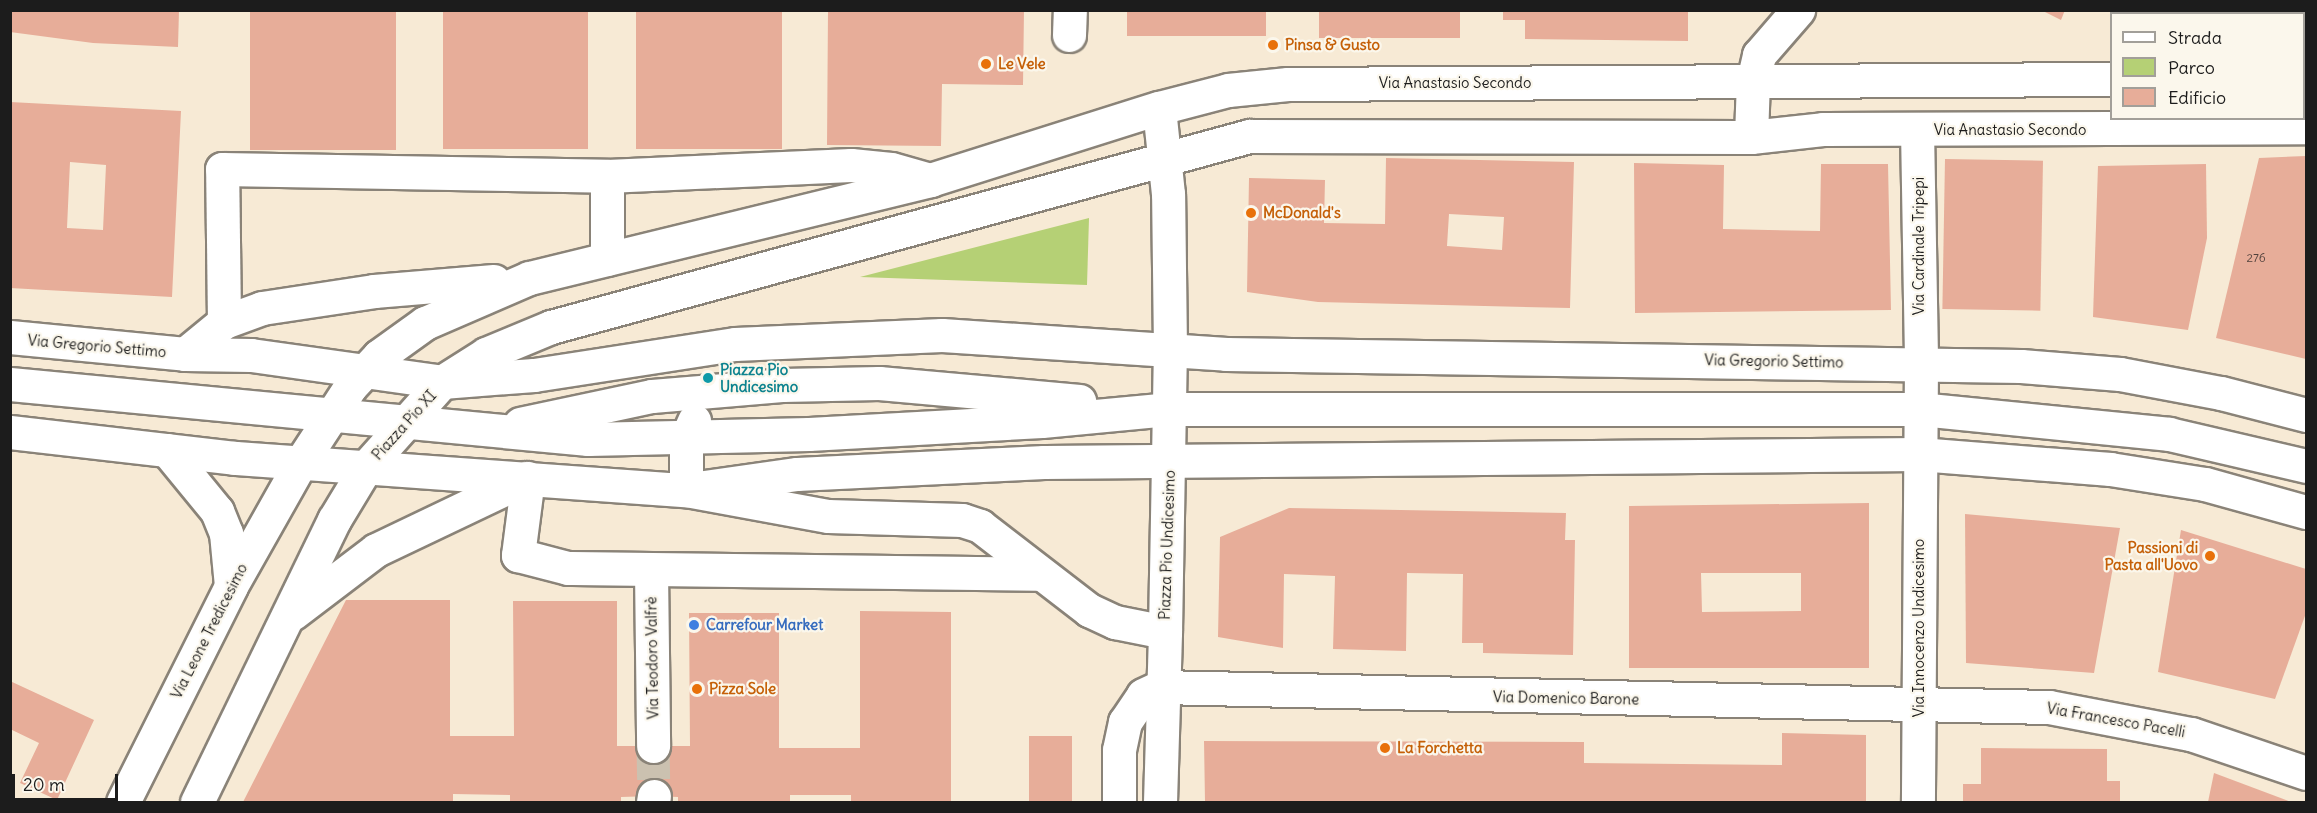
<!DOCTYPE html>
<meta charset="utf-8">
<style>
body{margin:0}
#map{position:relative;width:2317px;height:813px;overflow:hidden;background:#f7ead5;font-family:Delius,sans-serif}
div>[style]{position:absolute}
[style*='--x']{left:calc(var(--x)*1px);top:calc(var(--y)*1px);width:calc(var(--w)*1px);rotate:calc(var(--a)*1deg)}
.green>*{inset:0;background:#b5d075}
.building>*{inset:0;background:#e7ad99;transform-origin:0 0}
.minor-tunnel>*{height:33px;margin-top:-16.5px;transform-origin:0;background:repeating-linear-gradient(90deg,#cbc1b0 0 33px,transparent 0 49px)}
.roads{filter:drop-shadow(2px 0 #8a8378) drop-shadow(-2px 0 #8a8378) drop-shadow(0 2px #8a8378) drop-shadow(0 -2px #8a8378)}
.minor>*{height:33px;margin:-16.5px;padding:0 16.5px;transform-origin:16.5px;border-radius:16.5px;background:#fff}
.major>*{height:33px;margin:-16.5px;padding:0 16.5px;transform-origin:16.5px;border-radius:16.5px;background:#fff}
.dots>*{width:16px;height:16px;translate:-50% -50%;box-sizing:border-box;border:3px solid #fbf7ec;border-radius:50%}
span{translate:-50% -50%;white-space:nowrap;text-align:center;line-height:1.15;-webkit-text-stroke:4.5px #fbf7ec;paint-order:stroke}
.number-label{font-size:12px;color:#4f403b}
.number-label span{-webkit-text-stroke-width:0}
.food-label{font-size:15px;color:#c56008;font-weight:700}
.left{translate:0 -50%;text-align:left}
.right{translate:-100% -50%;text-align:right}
.street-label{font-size:15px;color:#1c1c1c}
.culture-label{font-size:15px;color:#0d838f;font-weight:700}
.shop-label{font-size:15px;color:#366cbe;font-weight:700}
.frame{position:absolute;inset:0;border:12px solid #1c1c1c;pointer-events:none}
.legend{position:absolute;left:2110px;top:12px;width:195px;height:108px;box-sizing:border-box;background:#fbf7ec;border:2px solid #a29f99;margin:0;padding:8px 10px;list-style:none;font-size:18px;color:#1c1c1c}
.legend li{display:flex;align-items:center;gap:12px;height:30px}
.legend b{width:30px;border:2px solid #a29f99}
.scale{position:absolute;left:12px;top:774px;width:106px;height:27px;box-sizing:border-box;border:3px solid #1c1c1c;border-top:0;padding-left:8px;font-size:18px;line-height:21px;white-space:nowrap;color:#1c1c1c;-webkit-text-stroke:4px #fbf7ec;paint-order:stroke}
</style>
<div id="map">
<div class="green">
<i style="clip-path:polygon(1089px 218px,1087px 285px,860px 277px)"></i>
</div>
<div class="building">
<i style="clip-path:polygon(10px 10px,179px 10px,178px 47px,93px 43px,10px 32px)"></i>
<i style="left:250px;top:10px;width:146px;height:140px"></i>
<i style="left:443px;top:10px;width:145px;height:139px"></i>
<i style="left:636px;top:10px;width:146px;height:139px"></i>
<i style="clip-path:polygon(828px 10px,1024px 10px,1023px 85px,942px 84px,941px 146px,827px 145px)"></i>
<i style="left:1127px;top:10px;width:139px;height:26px"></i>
<i style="left:1319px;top:10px;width:141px;height:28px"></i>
<i style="clip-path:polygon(1503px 10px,1688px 10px,1688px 41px,1525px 39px,1525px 20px,1503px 20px)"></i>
<i style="clip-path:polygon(2041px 10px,2065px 10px,2061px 20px)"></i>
<i style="clip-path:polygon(evenodd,10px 102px,181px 111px,172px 297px,10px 288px,10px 102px,70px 162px,106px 165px,103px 230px,67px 228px,70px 162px)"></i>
<i style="clip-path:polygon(2306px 156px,2306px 359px,2216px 338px,2259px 158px)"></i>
<i style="clip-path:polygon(evenodd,1386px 158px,1574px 162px,1570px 308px,1318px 302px,1247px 292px,1249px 178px,1325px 180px,1324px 223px,1385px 224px,1386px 158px,1449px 214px,1504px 217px,1502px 250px,1447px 246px,1449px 214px)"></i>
<i style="left:1945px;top:159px;width:98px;height:150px;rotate:1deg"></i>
<i style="clip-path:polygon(1634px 163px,1724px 165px,1723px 229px,1820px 231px,1821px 164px,1888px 164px,1891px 310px,1635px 313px)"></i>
<i style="clip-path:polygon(2206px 164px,2207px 238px,2188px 330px,2093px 317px,2098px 166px)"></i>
<i style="clip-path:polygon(evenodd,1869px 503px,1869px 668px,1629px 668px,1629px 506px,1869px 503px,1701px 573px,1801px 573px,1801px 611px,1702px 612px,1701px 573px)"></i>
<i style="clip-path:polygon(1289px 508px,1566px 513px,1565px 540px,1575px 540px,1573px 655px,1483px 653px,1483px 643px,1462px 643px,1463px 574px,1407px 573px,1406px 651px,1333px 649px,1335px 576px,1284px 574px,1283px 648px,1218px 637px,1220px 537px)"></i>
<i style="clip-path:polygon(1965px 514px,2120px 528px,2094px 673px,1966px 663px)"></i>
<i style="clip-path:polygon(2181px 530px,2306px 569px,2306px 613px,2275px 699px,2158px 672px)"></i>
<i style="clip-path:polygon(346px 600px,450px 600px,450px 736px,514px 736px,513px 601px,617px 601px,617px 746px,690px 746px,689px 613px,779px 613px,779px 748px,860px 748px,860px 611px,951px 612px,951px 802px,851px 802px,851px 795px,790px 795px,790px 802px,678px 802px,678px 797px,654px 796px,621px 797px,621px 802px,510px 802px,510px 795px,453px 794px,453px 802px,243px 802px)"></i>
<i style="clip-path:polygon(10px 681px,94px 720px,57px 800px,20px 783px,39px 743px,10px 729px)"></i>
<i style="clip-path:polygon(1782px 733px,1866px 735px,1866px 802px,1205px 802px,1204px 741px,1584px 742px,1584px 763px,1782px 765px)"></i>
<i style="left:1029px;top:736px;width:43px;height:66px"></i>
<i style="clip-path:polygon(1981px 748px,2107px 749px,2107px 781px,2120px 781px,2120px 802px,1963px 802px,1963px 784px,1981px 784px)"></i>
<i style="clip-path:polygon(2214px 773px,2291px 802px,2208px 802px)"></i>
</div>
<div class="minor-tunnel">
<i style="--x:653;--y:746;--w:50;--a:88.9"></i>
</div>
<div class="roads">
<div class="minor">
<i style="--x:2281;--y:14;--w:5;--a:-53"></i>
<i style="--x:1069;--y:35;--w:25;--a:-88"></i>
<i style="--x:2304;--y:55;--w:2;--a:-27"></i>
<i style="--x:1917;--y:129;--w:234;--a:89"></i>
<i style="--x:1921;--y:363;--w:439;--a:90.4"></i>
<i style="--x:1751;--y:137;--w:56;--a:-88"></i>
<i style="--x:1753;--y:81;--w:27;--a:-77"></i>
<i style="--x:1759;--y:55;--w:60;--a:-49.1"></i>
<i style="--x:607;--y:176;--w:83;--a:90"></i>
<i style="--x:224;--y:322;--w:153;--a:-90.7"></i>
<i style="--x:222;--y:169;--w:385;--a:1"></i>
<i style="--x:607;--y:176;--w:244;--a:-2.6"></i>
<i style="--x:851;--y:165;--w:40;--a:5.7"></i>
<i style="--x:891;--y:169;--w:41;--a:15.8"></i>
<i style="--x:10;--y:384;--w:581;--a:5.44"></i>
<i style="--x:588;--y:439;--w:221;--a:-1.3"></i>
<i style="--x:809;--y:434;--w:233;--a:-3.2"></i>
<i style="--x:1042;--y:421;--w:129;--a:-5.4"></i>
<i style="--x:1170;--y:409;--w:750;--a:0"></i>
<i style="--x:1920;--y:409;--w:250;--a:5.7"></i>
<i style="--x:2169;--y:434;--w:141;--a:13.1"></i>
<i style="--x:520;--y:424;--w:135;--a:-12"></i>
<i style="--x:652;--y:396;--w:130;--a:-4.8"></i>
<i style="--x:782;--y:385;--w:97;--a:-1.2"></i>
<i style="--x:879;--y:383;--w:201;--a:5.1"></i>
<i style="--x:528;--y:478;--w:78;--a:97.4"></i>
<i style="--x:518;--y:555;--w:52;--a:14.6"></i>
<i style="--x:568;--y:568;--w:472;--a:0.7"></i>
<i style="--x:686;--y:490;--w:51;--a:-90"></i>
<i style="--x:686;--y:439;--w:20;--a:-66"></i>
<i style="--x:651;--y:570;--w:176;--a:89.3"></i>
<i style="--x:653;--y:802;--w:6;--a:-81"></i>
<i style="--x:1119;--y:802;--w:52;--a:-90"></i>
<i style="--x:1119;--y:750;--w:29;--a:-78"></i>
<i style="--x:1125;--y:722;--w:32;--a:-56"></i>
<i style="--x:1143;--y:695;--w:19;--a:-25"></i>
<i style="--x:1160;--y:687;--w:889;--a:1.29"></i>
<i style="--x:2049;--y:707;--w:145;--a:10.8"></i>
<i style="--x:2191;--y:734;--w:121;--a:18.7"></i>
<i style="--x:1160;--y:802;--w:170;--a:-88.3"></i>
</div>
<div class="major">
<i style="--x:2304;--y:74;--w:2;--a:0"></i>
<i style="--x:10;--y:337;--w:176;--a:5.5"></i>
<i style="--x:185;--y:354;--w:66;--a:0.9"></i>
<i style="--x:251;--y:355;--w:193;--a:8"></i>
<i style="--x:442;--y:382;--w:92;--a:-4.4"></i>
<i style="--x:534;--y:375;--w:203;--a:-8.8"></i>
<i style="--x:735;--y:344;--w:207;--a:-2.5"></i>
<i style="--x:942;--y:335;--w:285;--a:3.8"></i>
<i style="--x:1226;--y:354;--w:795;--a:0.86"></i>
<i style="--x:2021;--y:366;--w:99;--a:4.6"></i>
<i style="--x:2120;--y:374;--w:103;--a:10.7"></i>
<i style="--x:2221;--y:393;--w:88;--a:14.5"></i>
<i style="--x:185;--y:354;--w:50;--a:-39.4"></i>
<i style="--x:224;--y:322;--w:40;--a:-20.2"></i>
<i style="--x:262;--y:308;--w:113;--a:-8.6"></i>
<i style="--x:374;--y:291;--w:120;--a:-4.8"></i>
<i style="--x:10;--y:432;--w:226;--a:6.6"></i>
<i style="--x:235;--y:458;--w:452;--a:4.1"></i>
<i style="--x:686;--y:490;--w:144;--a:10.4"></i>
<i style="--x:828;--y:516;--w:134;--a:1.7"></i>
<i style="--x:962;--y:520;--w:19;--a:18"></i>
<i style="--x:980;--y:526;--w:138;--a:37.6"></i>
<i style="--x:1089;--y:610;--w:29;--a:25"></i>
<i style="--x:1115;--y:622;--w:51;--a:11.3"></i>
<i style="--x:1165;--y:632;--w:282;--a:-89"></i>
<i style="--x:1170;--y:350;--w:156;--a:-90.7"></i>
<i style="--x:1168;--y:194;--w:86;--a:-96"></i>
<i style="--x:167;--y:450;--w:79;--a:50.7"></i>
<i style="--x:217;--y:511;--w:24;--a:68"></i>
<i style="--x:226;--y:533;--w:53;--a:84.6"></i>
<i style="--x:704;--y:487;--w:94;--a:-8"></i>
<i style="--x:797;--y:474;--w:247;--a:-2.8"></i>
<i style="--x:1044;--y:462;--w:875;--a:-0.52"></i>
<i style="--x:1919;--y:454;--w:192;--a:4.5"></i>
<i style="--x:2110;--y:469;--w:96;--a:9"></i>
<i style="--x:2205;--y:484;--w:105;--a:15.5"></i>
<i style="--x:293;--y:613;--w:104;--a:-37.2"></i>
<i style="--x:376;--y:550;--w:167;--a:-25.5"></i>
<i style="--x:123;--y:802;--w:241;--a:-63.4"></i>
<i style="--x:231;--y:586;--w:142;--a:-60.6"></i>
<i style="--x:301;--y:462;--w:90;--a:-56.8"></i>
<i style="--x:350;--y:387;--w:42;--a:-46.9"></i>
<i style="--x:379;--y:356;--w:57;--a:-35.7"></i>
<i style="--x:425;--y:323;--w:113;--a:-23.4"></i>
<i style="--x:529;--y:278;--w:413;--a:-13.7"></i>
<i style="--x:930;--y:180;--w:240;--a:-17.5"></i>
<i style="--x:1159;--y:108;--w:71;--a:-14.6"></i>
<i style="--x:1228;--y:90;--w:60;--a:-5.7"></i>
<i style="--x:1288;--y:84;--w:824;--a:-0.35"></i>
<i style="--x:197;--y:802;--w:314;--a:-64.1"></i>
<i style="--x:334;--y:520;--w:62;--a:-58.9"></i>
<i style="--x:366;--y:467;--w:114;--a:-48.2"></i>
<i style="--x:442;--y:382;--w:52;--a:-32.5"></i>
<i style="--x:486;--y:354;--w:70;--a:-22.6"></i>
<i style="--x:551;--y:327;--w:724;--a:-15.3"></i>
<i style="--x:1249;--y:136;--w:502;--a:0.11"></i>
<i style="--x:1751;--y:137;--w:72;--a:-6.3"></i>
<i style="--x:1823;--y:129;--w:483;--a:-0.2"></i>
</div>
</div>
<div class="dots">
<i style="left:1273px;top:45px;background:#e8710a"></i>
<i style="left:986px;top:64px;background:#e8710a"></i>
<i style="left:1251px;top:213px;background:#e8710a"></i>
<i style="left:708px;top:378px;background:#0f9aa8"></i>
<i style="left:2210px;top:556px;background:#e8710a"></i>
<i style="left:694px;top:625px;background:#3f7fe0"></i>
<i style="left:697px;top:689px;background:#e8710a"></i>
<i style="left:1385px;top:748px;background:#e8710a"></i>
</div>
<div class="number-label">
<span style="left:2256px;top:258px">276</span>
</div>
<div class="food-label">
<span class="left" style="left:1285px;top:45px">Pinsa &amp; Gusto</span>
<span class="left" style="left:998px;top:64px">Le Vele</span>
<span class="left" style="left:1263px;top:213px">McDonald's</span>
<span class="right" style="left:2198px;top:556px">Passioni di<br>Pasta all'Uovo</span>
<span class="left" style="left:709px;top:689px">Pizza Sole</span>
<span class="left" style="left:1397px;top:748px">La Forchetta</span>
</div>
<div class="street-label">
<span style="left:1455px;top:83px">Via Anastasio Secondo</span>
<span style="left:2010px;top:130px">Via Anastasio Secondo</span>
<span style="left:1919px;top:246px;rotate:-90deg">Via Cardinale Tripepi</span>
<span style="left:97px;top:346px;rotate:5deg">Via Gregorio Settimo</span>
<span style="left:1774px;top:361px;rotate:1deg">Via Gregorio Settimo</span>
<span style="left:404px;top:425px;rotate:-48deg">Piazza Pio XI</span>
<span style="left:1167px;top:545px;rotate:-88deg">Piazza Pio Undicesimo</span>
<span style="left:1919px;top:628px;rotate:-90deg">Via Innocenzo Undicesimo</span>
<span style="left:209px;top:631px;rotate:-63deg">Via Leone Tredicesimo</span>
<span style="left:652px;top:658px;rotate:-91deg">Via Teodoro Valfrè</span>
<span style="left:1566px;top:698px;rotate:1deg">Via Domenico Barone</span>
<span style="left:2116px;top:720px;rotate:10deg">Via Francesco Pacelli</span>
</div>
<div class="culture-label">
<span class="left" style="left:720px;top:378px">Piazza Pio<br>Undicesimo</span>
</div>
<div class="shop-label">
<span class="left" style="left:706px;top:625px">Carrefour Market</span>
</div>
<div class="frame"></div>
<ul class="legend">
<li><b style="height:8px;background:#fff"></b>Strada</li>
<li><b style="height:16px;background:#b5d075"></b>Parco</li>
<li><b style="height:16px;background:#e7ad99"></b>Edificio</li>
</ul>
<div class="scale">20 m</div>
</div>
